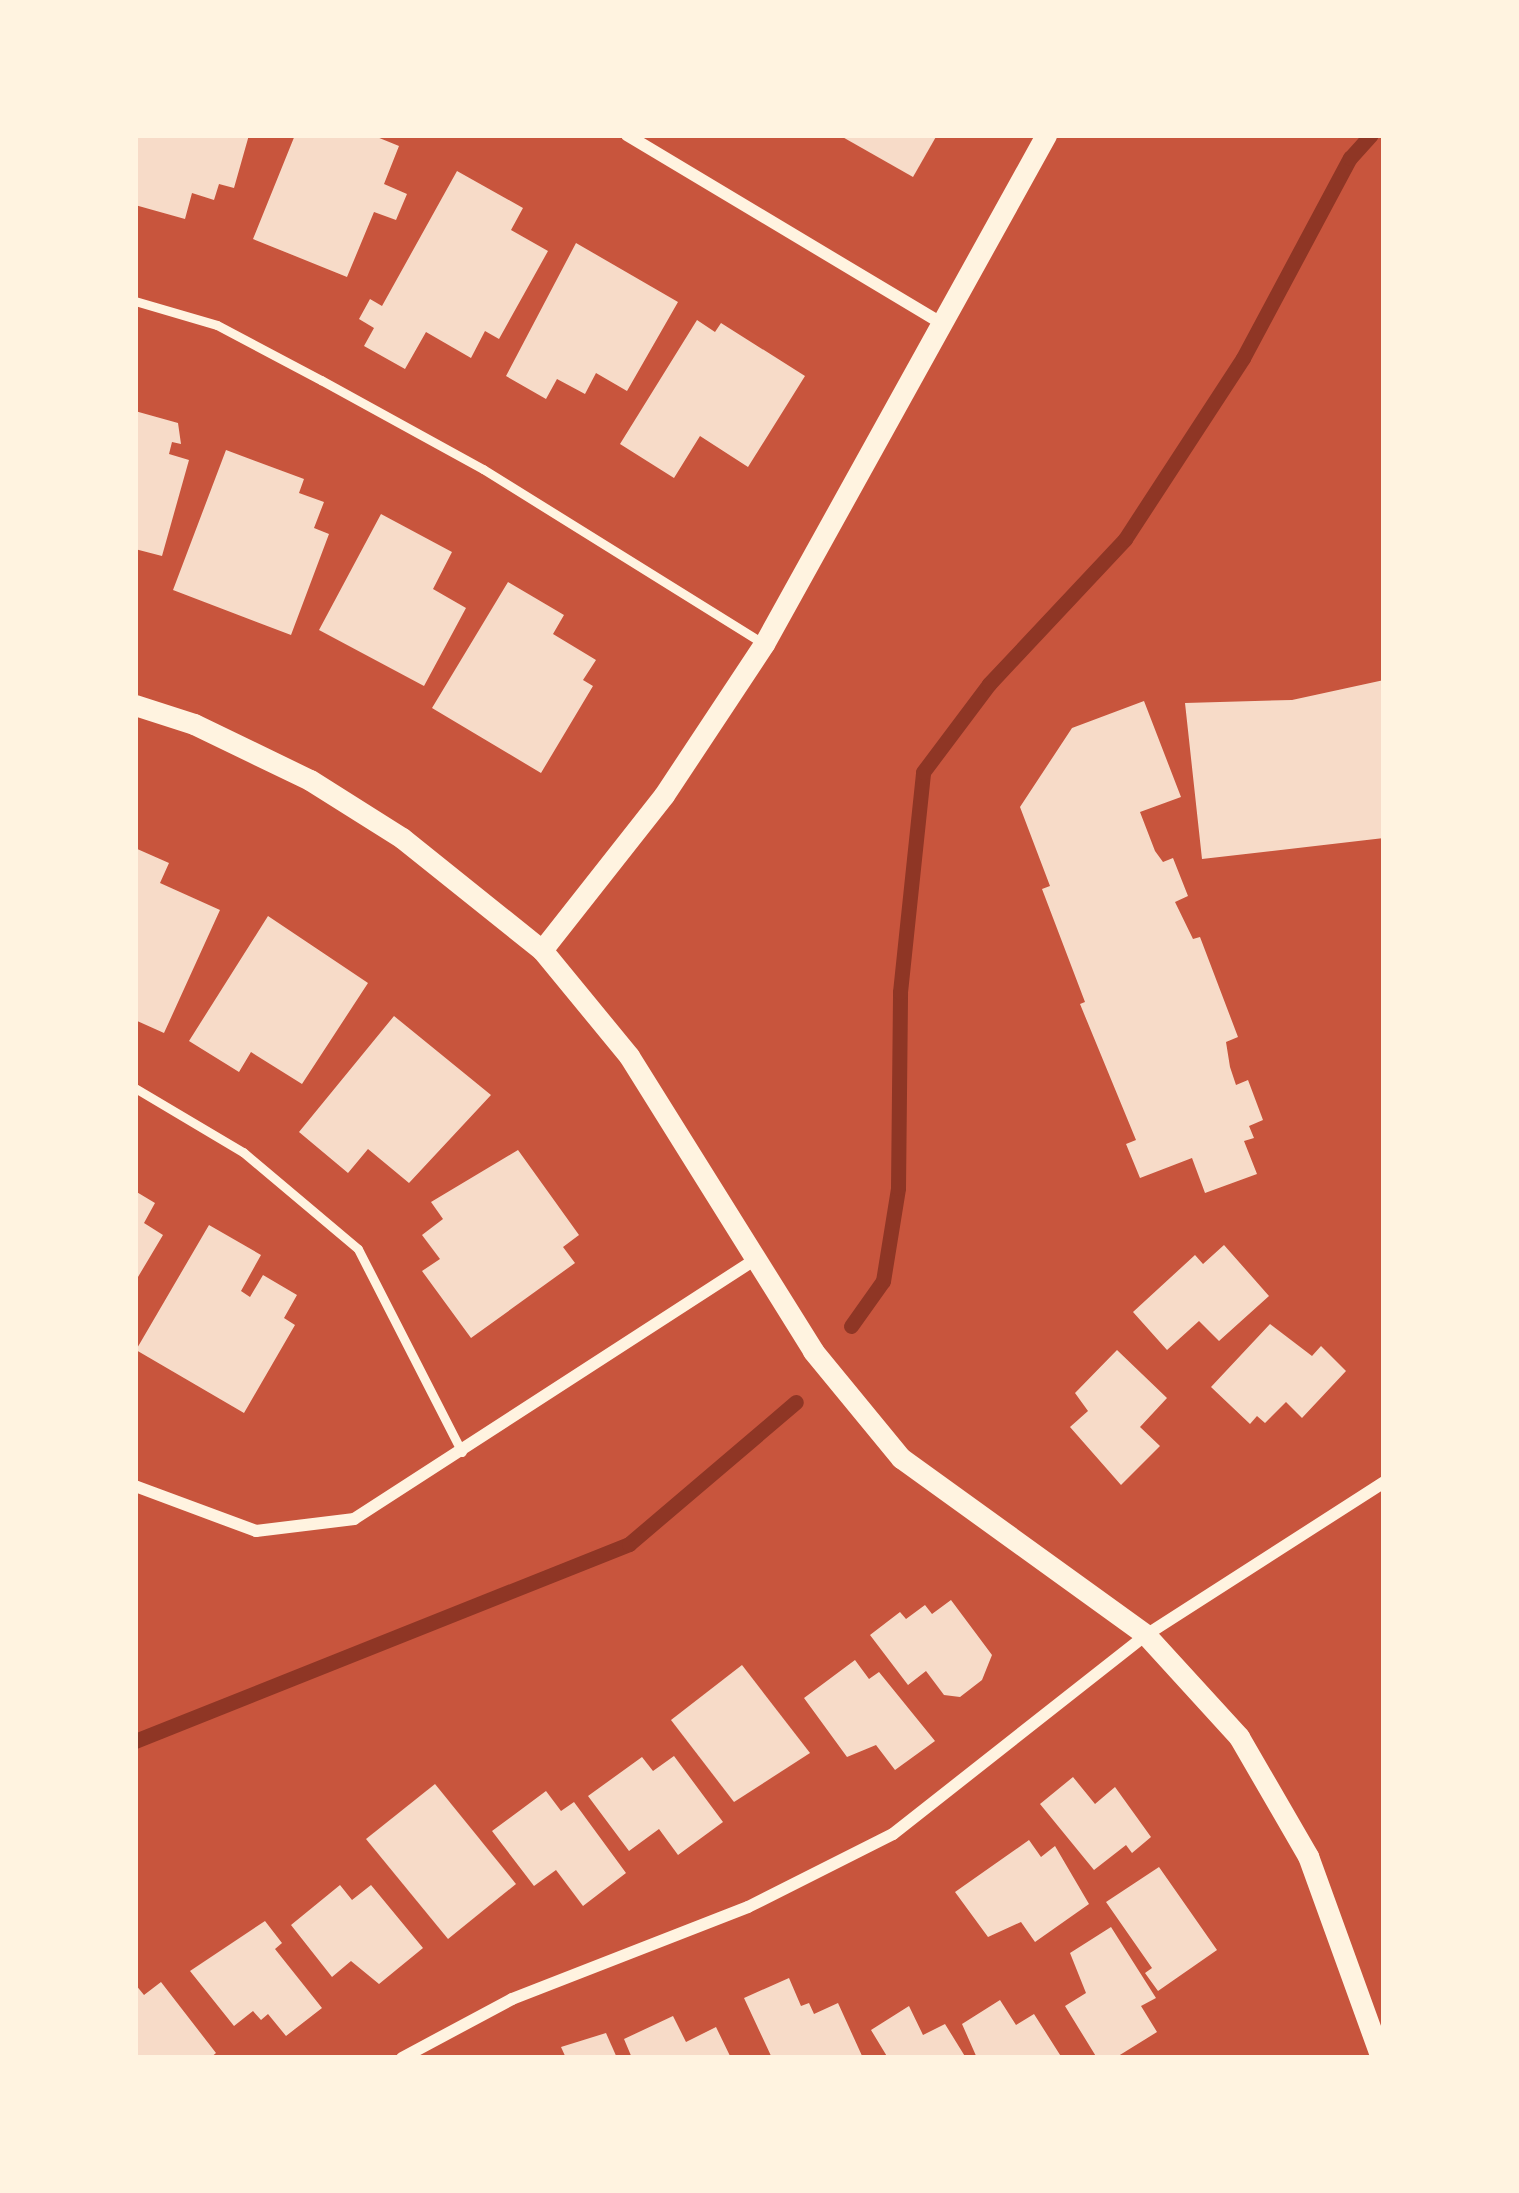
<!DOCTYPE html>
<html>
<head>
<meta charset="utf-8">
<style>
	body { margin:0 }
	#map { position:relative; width:1519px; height:2193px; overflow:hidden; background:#c8553d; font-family:"Space Grotesk",sans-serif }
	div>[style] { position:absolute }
	.stream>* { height:15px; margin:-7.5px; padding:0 7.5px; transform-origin:7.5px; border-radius:7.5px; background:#8f3625 }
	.building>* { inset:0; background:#f7dbc8 }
	.service>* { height:9px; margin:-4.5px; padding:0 4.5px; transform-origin:4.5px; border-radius:4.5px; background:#fff3e0 }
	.minor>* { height:12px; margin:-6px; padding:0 6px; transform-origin:6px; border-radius:6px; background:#fff3e0 }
	.tertiary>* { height:21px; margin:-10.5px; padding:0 10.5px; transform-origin:10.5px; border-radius:10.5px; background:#fff3e0 }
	span { translate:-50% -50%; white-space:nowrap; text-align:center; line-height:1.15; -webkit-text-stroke:12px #fff3e0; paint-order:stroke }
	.frame { position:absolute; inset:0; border:138px solid #fff3e0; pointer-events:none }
</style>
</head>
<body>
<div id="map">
	<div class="stream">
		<div style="left:851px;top:1326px;width:55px;rotate:-54.6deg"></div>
		<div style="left:883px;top:1281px;width:94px;rotate:-80.8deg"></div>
		<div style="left:898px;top:1188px;width:196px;rotate:-89.4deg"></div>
		<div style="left:900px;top:992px;width:221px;rotate:-84deg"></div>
		<div style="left:923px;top:772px;width:110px;rotate:-53.1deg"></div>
		<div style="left:989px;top:684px;width:199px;rotate:-46.8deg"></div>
		<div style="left:1125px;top:539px;width:216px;rotate:-56.9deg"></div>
		<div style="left:1243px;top:358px;width:227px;rotate:-61.9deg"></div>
		<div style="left:1350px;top:158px;width:31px;rotate:-48deg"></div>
		<div style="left:135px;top:1741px;width:532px;rotate:-21.74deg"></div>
		<div style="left:629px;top:1544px;width:219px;rotate:-40.4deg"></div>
	</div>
	<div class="building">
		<div style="clip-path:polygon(135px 135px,249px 135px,234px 188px,219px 184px,214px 200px,192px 193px,185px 219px,135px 205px)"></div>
		<div style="clip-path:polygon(295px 135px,372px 135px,399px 146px,384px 184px,407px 194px,396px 220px,374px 212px,347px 277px,253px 239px)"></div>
		<div style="clip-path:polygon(839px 135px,937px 135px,913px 177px)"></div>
		<div style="clip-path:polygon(457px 171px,523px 208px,511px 230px,548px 251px,499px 339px,485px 331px,471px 358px,426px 332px,405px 369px,364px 346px,374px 328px,359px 319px,370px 299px,382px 306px)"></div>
		<div style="clip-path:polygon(576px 243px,678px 302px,627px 391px,596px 373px,585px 394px,557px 379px,546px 399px,506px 376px)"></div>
		<div style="clip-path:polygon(697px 320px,715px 332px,721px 323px,805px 376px,748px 467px,700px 436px,674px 478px,620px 444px)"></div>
		<div style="clip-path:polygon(135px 411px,178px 423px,181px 444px,172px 442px,169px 454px,189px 460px,162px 556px,135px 549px)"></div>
		<div style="clip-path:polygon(226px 450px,304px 479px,299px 493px,324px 502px,314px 528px,329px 534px,291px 635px,173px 590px)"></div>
		<div style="clip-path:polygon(381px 514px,452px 552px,433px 589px,466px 608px,424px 686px,319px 630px)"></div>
		<div style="clip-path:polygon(508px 582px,564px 615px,553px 634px,596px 660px,583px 680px,593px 686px,541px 773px,432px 708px)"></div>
		<div style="clip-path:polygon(1384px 680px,1384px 838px,1202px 859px,1185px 703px,1292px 700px)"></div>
		<div style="clip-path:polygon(1144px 701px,1181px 797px,1140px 812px,1155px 851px,1163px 862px,1173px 858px,1188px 896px,1175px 902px,1193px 939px,1200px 937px,1238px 1037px,1226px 1042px,1230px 1067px,1236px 1085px,1248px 1080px,1263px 1120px,1249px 1126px,1254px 1138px,1244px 1141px,1257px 1174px,1205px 1193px,1192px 1158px,1140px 1178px,1126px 1144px,1136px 1140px,1080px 1004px,1085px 1002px,1042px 889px,1050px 886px,1020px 807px,1072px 728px)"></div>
		<div style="clip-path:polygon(135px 848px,169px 863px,160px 883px,220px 910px,164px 1033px,135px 1020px)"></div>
		<div style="clip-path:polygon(268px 916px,368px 983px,302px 1084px,251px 1052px,239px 1072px,189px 1041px)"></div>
		<div style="clip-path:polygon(394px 1016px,491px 1095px,409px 1183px,368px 1149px,348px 1173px,299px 1132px)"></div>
		<div style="clip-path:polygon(518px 1150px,579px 1235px,563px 1247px,575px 1263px,471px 1338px,422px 1271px,440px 1259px,422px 1235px,443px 1219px,431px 1202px)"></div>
		<div style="clip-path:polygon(135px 1191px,155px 1203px,144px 1223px,163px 1235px,135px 1282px)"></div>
		<div style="clip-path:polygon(209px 1225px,261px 1255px,241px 1291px,250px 1297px,263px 1275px,297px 1295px,284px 1318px,295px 1325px,244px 1413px,136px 1350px)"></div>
		<div style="clip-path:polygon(1224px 1245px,1269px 1296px,1219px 1341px,1199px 1321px,1167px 1350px,1133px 1312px,1195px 1255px,1203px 1264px)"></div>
		<div style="clip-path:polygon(1270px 1324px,1312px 1356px,1321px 1346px,1346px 1371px,1302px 1418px,1286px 1402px,1265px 1423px,1257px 1416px,1250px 1424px,1211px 1387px)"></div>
		<div style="clip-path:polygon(1117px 1350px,1167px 1398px,1140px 1427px,1160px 1446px,1121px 1485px,1070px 1427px,1088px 1411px,1075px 1393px)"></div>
		<div style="clip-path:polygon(951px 1600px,992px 1655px,982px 1680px,960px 1697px,944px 1695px,926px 1671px,908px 1685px,870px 1635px,900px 1612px,906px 1619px,925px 1605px,932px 1614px)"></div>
		<div style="clip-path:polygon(855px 1660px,869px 1679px,879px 1672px,935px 1741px,895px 1770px,876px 1745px,847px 1757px,804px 1698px)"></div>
		<div style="clip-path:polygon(742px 1665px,810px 1753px,734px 1802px,671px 1720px)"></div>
		<div style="clip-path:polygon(674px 1756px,723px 1822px,678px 1855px,659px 1829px,629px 1851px,588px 1796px,642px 1757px,653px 1771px)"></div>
		<div style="clip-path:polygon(1073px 1777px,1095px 1804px,1115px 1787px,1151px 1837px,1132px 1853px,1126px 1845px,1094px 1870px,1040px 1804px)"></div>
		<div style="clip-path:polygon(435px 1784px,516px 1884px,448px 1939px,366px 1839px)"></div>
		<div style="clip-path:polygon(546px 1791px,561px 1811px,574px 1802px,626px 1873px,583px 1906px,556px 1870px,534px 1886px,492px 1831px)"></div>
		<div style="clip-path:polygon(1029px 1840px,1041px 1857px,1055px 1846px,1089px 1904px,1035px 1942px,1021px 1922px,988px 1937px,955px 1892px)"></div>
		<div style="clip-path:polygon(1159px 1867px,1217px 1950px,1158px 1991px,1145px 1973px,1152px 1968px,1106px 1902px)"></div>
		<div style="clip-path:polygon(340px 1885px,352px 1900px,371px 1885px,423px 1948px,379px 1984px,351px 1961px,332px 1977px,291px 1925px)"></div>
		<div style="clip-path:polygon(265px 1921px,282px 1943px,275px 1949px,322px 2008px,286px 2036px,268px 2014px,261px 2020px,253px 2011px,234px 2026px,190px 1971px)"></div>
		<div style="clip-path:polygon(1111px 1927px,1156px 1998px,1141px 2006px,1157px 2032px,1115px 2058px,1097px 2058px,1065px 2006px,1086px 1993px,1070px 1953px)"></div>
		<div style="clip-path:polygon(789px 1978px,801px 2006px,809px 2003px,814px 2014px,838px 2003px,863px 2058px,772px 2058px,744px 1998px)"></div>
		<div style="clip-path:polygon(161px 1982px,216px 2053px,210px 2058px,135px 2058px,135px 1984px,144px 1995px)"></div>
		<div style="clip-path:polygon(1000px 2000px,1016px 2025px,1034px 2014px,1062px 2058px,977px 2058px,962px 2024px)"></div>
		<div style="clip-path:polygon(909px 2006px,923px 2035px,945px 2024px,966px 2058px,888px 2058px,871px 2030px)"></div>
		<div style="clip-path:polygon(673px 2016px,686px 2042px,716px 2027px,731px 2058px,632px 2058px,624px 2039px)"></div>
		<div style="clip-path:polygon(606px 2033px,617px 2058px,566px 2058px,561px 2047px)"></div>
	</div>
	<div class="service">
		<div style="left:135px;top:301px;width:85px;rotate:16.3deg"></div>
		<div style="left:217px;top:325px;width:118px;rotate:27.9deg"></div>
		<div style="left:321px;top:380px;width:185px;rotate:28.8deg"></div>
		<div style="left:483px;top:469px;width:331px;rotate:31.9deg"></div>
		<div style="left:135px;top:1088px;width:126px;rotate:30.7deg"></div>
		<div style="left:243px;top:1152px;width:150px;rotate:40.1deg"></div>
		<div style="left:358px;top:1249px;width:228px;rotate:62.9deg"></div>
	</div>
	<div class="minor">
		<div style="left:627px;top:135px;width:370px;rotate:30.9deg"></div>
		<div style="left:135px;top:1486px;width:129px;rotate:20.4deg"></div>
		<div style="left:256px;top:1531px;width:99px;rotate:-7deg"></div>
		<div style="left:354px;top:1519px;width:480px;rotate:-32.9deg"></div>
		<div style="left:402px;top:2058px;width:125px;rotate:-28.2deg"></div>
		<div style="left:512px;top:1999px;width:253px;rotate:-21.3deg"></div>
		<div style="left:748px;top:1907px;width:162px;rotate:-26.7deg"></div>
		<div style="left:893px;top:1834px;width:322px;rotate:-38.2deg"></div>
		<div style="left:1146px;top:1635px;width:283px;rotate:-32.7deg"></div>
	</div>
	<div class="tertiary">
		<div style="left:135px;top:705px;width:62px;rotate:17.9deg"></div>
		<div style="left:194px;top:724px;width:129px;rotate:25.8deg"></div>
		<div style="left:310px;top:780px;width:109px;rotate:32.2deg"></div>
		<div style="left:402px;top:838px;width:179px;rotate:38.7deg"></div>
		<div style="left:542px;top:950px;width:137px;rotate:50.6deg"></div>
		<div style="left:629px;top:1056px;width:348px;rotate:58deg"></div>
		<div style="left:813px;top:1351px;width:139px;rotate:50.6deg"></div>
		<div style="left:901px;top:1458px;width:302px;rotate:35.8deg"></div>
		<div style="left:1146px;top:1635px;width:138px;rotate:47.6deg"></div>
		<div style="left:1239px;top:1737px;width:138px;rotate:59.9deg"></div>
		<div style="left:1308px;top:1856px;width:215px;rotate:70.1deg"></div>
		<div style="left:542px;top:950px;width:197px;rotate:-51.8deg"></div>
		<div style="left:664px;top:795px;width:181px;rotate:-56.5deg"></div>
		<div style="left:764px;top:644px;width:582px;rotate:-61.01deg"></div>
	</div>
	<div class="frame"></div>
</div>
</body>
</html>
